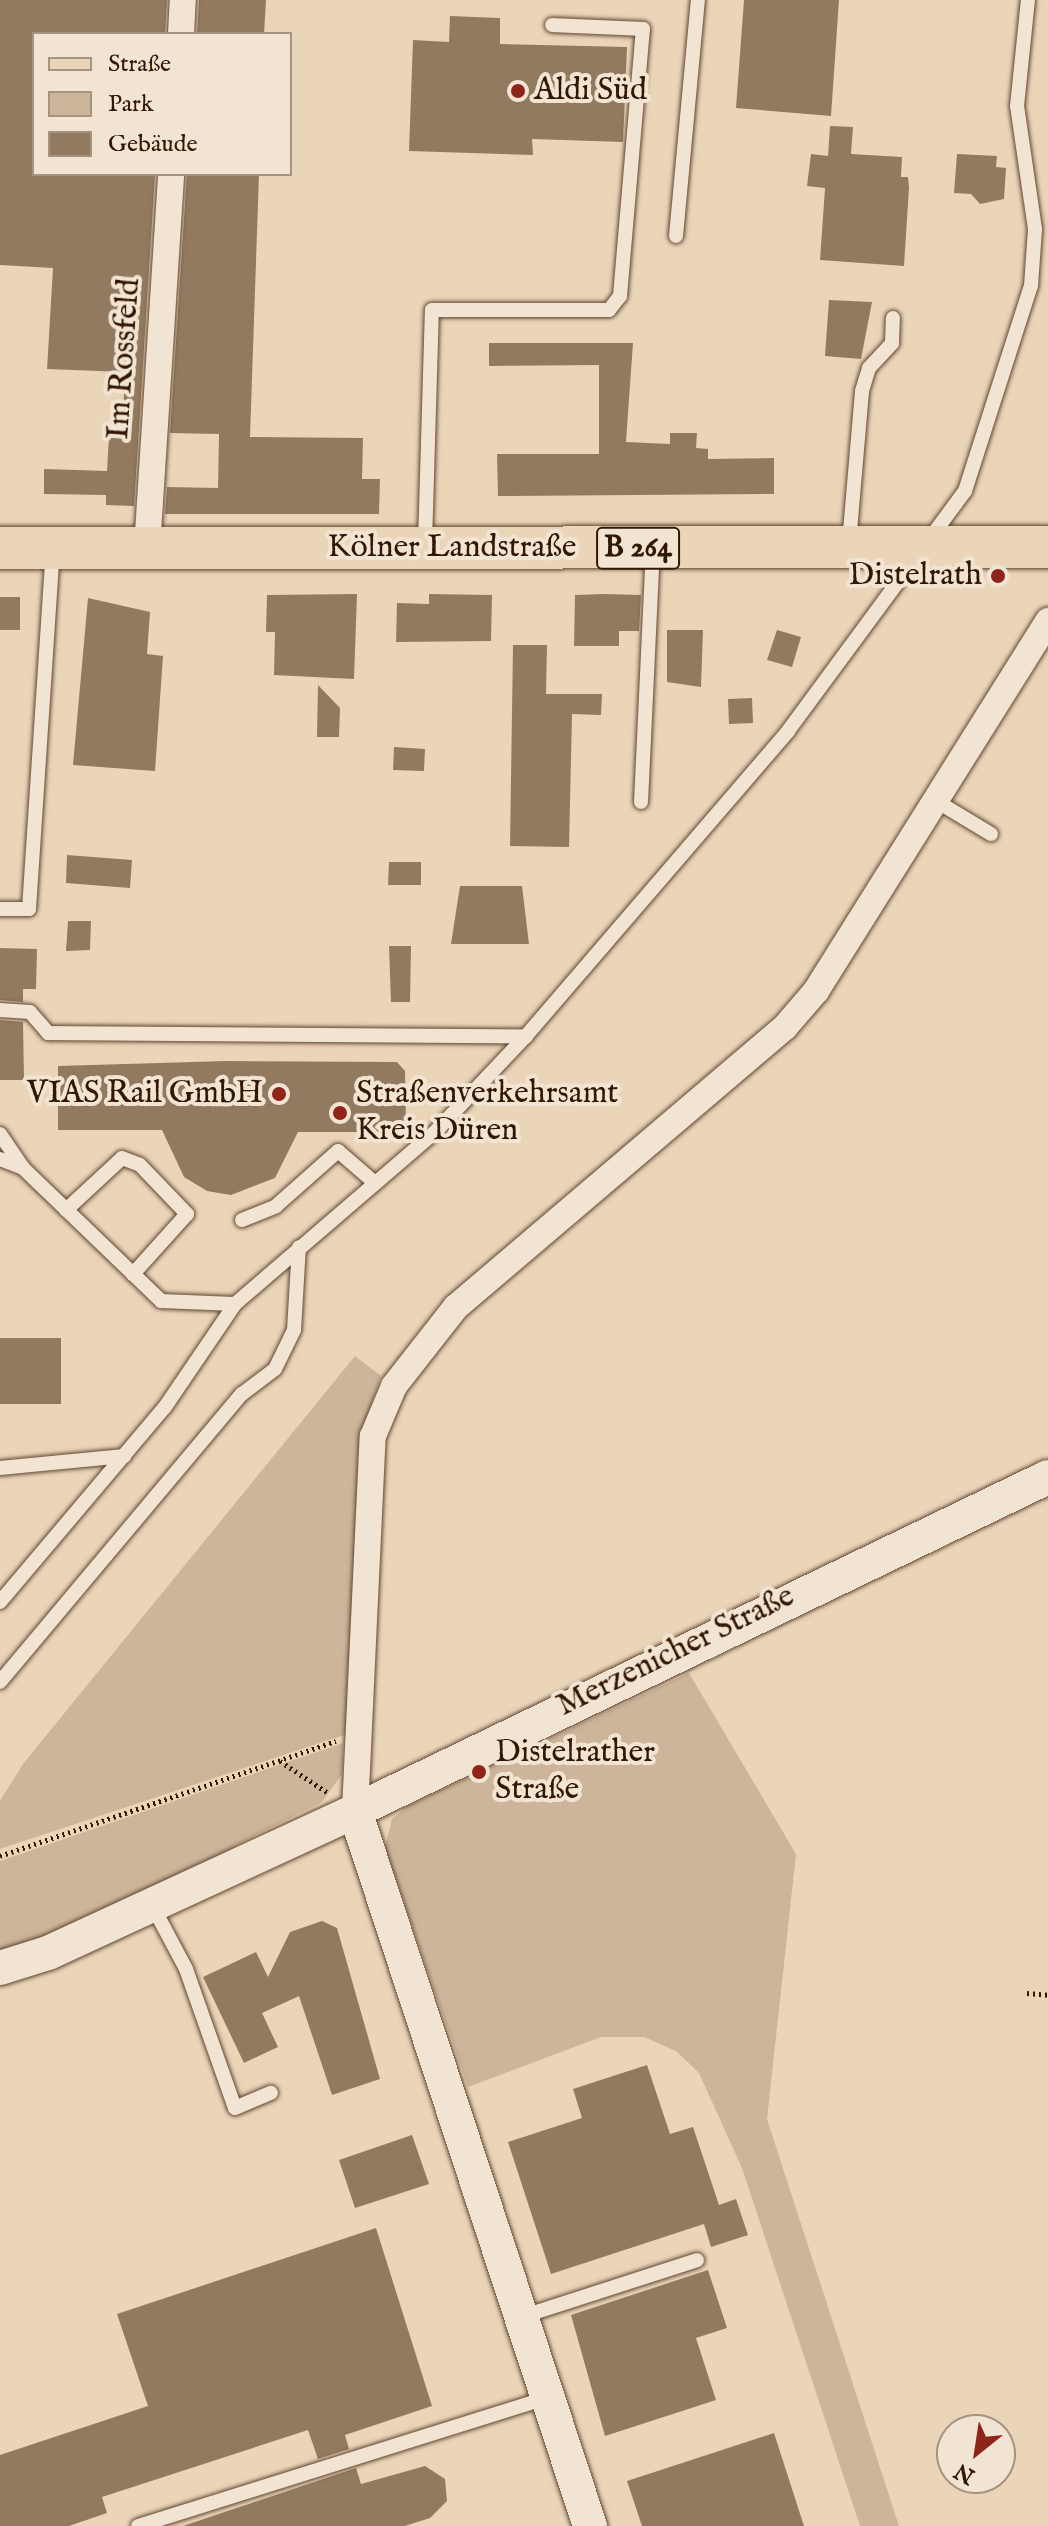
<!DOCTYPE html>
<html>
<head>
<meta charset="utf-8">
<style>
	body { margin:0 }
	#map { position:relative; width:1048px; height:2526px; overflow:hidden; background:#ebd5b9; font-family:"IM FELL English",serif }
	div>[style] { position:absolute }
	.green>* { inset:0; background:#ccb59a }
	.building>* { inset:0; background:#927a61 }
	.path>* { height:5px; margin-top:-2.5px; transform-origin:0; background:repeating-linear-gradient(90deg,#321702 0 2px,transparent 0 6px) }
	.roads { filter:drop-shadow(0 0 2px #604630) drop-shadow(0 0 2px #604630) }
	.service>* { height:14px; margin:-7px; padding:0 7px; transform-origin:7px; border-radius:7px; background:#f2e4d2 }
	.minor>* { height:26px; margin:-13px; padding:0 13px; transform-origin:13px; border-radius:13px; background:#f2e4d2 }
	.tertiary>* { height:34px; margin:-17px; padding:0 17px; transform-origin:17px; border-radius:17px; background:#f2e4d2 }
	.primary>* { height:42px; margin:-21px; padding:0 21px; transform-origin:21px; border-radius:21px; background:#ebd5b9 }
	.dots>* { width:22px; height:22px; translate:-50% -50%; box-sizing:border-box; border:4px solid #f2e4d2; border-radius:50% }
	span { translate:-50% -50%; white-space:nowrap; text-align:center; line-height:1.15; -webkit-text-stroke:8px #f2e4d2; paint-order:stroke }
	.shield-label span { padding:2px 6px; background:#f2e4d2; border:2px solid; border-radius:6px; -webkit-text-stroke-width:0 }
	.shield-label { font-size:30px; color:#321702; font-weight:700 }
	.poi-label { font-size:32px; color:#321702 }
	.left { translate:0 -50%; text-align:left }
	.right { translate:-100% -50%; text-align:right }
	.street-label { font-size:32px; color:#321702 }
	.legend { position:absolute; left:32px; top:32px; width:260px; height:144px; box-sizing:border-box; background:#f2e4d2; border:2px solid #a5927f; margin:0; padding:10px 14px; list-style:none; font-size:24px; color:#321702 }
	.legend li { display:flex; align-items:center; gap:16px; height:40px }
	.legend b { width:40px; border:2px solid #a5927f }
	.north { position:absolute; left:936px; top:2414px; width:80px; height:80px; box-sizing:border-box; background:#f2e4d2; border:2px solid #a5927f; border-radius:50%; rotate:210deg; font-size:22px; font-weight:700; line-height:32px; text-align:center; color:#321702 }
	.north::after { content:''; display:block; margin:auto; width:28px; height:36px; background:#8f2418; clip-path:polygon(50% 0,100% 100%,50% 72%,0 100%) }
</style>
</head>
<body>
<div id="map">
	<div class="green">
		<div style="clip-path:polygon(355px 1356px,381px 1376px,364px 1426px,355px 1521px,350px 1733px,0 1849px,0 1801px,23px 1764px)"></div>
		<div style="clip-path:polygon(689px 1673px,796px 1854px,767px 2119px,899px 2526px,860px 2526px,742px 2168px,699px 2073px,676px 2051px,644px 2037px,601px 2037px,468px 2087px,385px 1847px,392px 1819px,406px 1807px)"></div>
		<div style="clip-path:polygon(343px 1743px,342px 1774px,322px 1802px,234px 1846px,240px 1851px,0 1956px,0 1861px)"></div>
	</div>
	<div class="building">
		<div style="clip-path:polygon(0 0,167px 0,165px 34px,34px 34px,34px 174px,155px 174px,134px 506px,106px 505px,106px 495px,44px 494px,44px 469px,107px 471px,109px 436px,122px 436px,125px 372px,47px 369px,53px 268px,0 265px)"></div>
		<div style="clip-path:polygon(199px 0,266px 0,264px 34px,197px 34px)"></div>
		<div style="clip-path:polygon(744px 0,839px 0,831px 116px,736px 108px)"></div>
		<div style="clip-path:polygon(450px 16px,500px 18px,500px 44px,627px 47px,623px 142px,532px 139px,533px 155px,409px 151px,413px 40px,449px 42px)"></div>
		<div style="clip-path:polygon(830px 126px,853px 127px,851px 154px,902px 157px,901px 177px,908px 177px,909px 188px,904px 266px,820px 260px,825px 188px,807px 186px,811px 154px,828px 156px)"></div>
		<div style="clip-path:polygon(957px 154px,997px 156px,996px 167px,1006px 168px,1004px 199px,980px 204px,971px 194px,954px 193px)"></div>
		<div style="clip-path:polygon(187px 174px,259px 174px,250px 437px,363px 438px,362px 479px,380px 479px,379px 514px,165px 514px,167px 487px,218px 488px,219px 434px,170px 433px)"></div>
		<div style="clip-path:polygon(829px 300px,872px 302px,861px 359px,825px 356px)"></div>
		<div style="clip-path:polygon(489px 343px,633px 343px,626px 442px,670px 444px,670px 433px,697px 433px,696px 448px,708px 449px,708px 459px,774px 458px,774px 494px,498px 496px,497px 454px,599px 454px,599px 365px,489px 366px)"></div>
		<div style="clip-path:polygon(357px 594px,354px 679px,274px 675px,275px 632px,266px 632px,267px 595px)"></div>
		<div style="clip-path:polygon(429px 594px,492px 595px,491px 641px,396px 642px,397px 603px,429px 604px)"></div>
		<div style="clip-path:polygon(604px 594px,641px 595px,639px 631px,619px 631px,619px 646px,574px 646px,575px 595px)"></div>
		<div style="clip-path:polygon(0 597px,20px 597px,20px 630px,0 630px)"></div>
		<div style="clip-path:polygon(88px 598px,150px 612px,147px 654px,163px 656px,155px 771px,73px 765px)"></div>
		<div style="clip-path:polygon(667px 630px,703px 630px,701px 687px,667px 682px)"></div>
		<div style="clip-path:polygon(777px 630px,801px 637px,792px 667px,767px 660px)"></div>
		<div style="clip-path:polygon(513px 645px,547px 645px,546px 694px,602px 694px,601px 715px,572px 714px,569px 847px,510px 846px)"></div>
		<div style="clip-path:polygon(318px 685px,340px 708px,339px 737px,317px 737px)"></div>
		<div style="clip-path:polygon(752px 698px,753px 723px,729px 724px,728px 699px)"></div>
		<div style="clip-path:polygon(394px 747px,425px 749px,424px 771px,393px 770px)"></div>
		<div style="clip-path:polygon(67px 855px,132px 860px,130px 888px,66px 883px)"></div>
		<div style="clip-path:polygon(389px 862px,421px 862px,421px 885px,388px 885px)"></div>
		<div style="clip-path:polygon(460px 886px,522px 886px,529px 944px,451px 944px)"></div>
		<div style="clip-path:polygon(68px 921px,91px 921px,90px 950px,66px 951px)"></div>
		<div style="clip-path:polygon(389px 946px,411px 946px,410px 1002px,391px 1002px)"></div>
		<div style="clip-path:polygon(0 948px,37px 949px,36px 989px,23px 989px,23px 1002px,0 1000px)"></div>
		<div style="clip-path:polygon(0 1020px,23px 1022px,24px 1080px,0 1080px)"></div>
		<div style="clip-path:polygon(226px 1061px,397px 1062px,405px 1071px,406px 1124px,397px 1132px,298px 1132px,275px 1178px,231px 1195px,207px 1191px,184px 1177px,162px 1130px,58px 1130px,58px 1066px)"></div>
		<div style="clip-path:polygon(0 1338px,61px 1338px,61px 1404px,0 1404px)"></div>
		<div style="clip-path:polygon(322px 1921px,337px 1928px,380px 2079px,332px 2095px,299px 1996px,262px 2013px,278px 2047px,244px 2063px,203px 1977px,256px 1952px,268px 1977px,290px 1932px)"></div>
		<div style="clip-path:polygon(647px 2065px,670px 2134px,693px 2127px,719px 2205px,736px 2199px,748px 2235px,711px 2247px,704px 2224px,551px 2274px,508px 2142px,582px 2118px,573px 2089px)"></div>
		<div style="clip-path:polygon(412px 2135px,429px 2184px,355px 2208px,339px 2160px)"></div>
		<div style="clip-path:polygon(376px 2228px,432px 2406px,345px 2435px,349px 2449px,318px 2459px,308px 2430px,102px 2497px,107px 2513px,69px 2526px,0 2526px,0 2455px,148px 2406px,117px 2314px)"></div>
		<div style="clip-path:polygon(708px 2270px,727px 2328px,696px 2338px,716px 2400px,605px 2436px,571px 2315px)"></div>
		<div style="clip-path:polygon(774px 2433px,804px 2526px,642px 2526px,627px 2481px)"></div>
		<div style="clip-path:polygon(425px 2466px,445px 2479px,447px 2501px,430px 2518px,405px 2526px,183px 2526px,356px 2468px,361px 2484px)"></div>
	</div>
	<div class="path">
		<div style="left:280px;top:1761px;width:58px;rotate:33.7deg"></div>
		<div style="left:0;top:1856px;width:355px;rotate:-18.9deg"></div>
		<div style="left:1027px;top:1993px;width:21px;rotate:5deg"></div>
	</div>
	<div class="roads">
		<div class="service">
			<div style="left:676px;top:236px;width:237px;rotate:-84.7deg"></div>
			<div style="left:425px;top:543px;width:233px;rotate:-88.3deg"></div>
			<div style="left:432px;top:310px;width:177px"></div>
			<div style="left:609px;top:310px;width:18px;rotate:-52deg"></div>
			<div style="left:620px;top:296px;width:268px;rotate:-85.1deg"></div>
			<div style="left:643px;top:29px;width:91px;rotate:-177.5deg"></div>
			<div style="left:849px;top:543px;width:153px;rotate:-85.1deg"></div>
			<div style="left:862px;top:391px;width:24px;rotate:-73deg"></div>
			<div style="left:869px;top:368px;width:34px;rotate:-47deg"></div>
			<div style="left:892px;top:343px;width:25px;rotate:-88deg"></div>
			<div style="left:641px;top:802px;width:250px;rotate:-87.3deg"></div>
			<div style="left:938px;top:802px;width:62px;rotate:31.1deg"></div>
			<div style="left:0;top:909px;width:29px"></div>
			<div style="left:29px;top:909px;width:360px;rotate:-86.2deg"></div>
			<div style="left:0;top:1010px;width:30px;rotate:4deg"></div>
			<div style="left:30px;top:1012px;width:28px;rotate:49deg"></div>
			<div style="left:48px;top:1033px;width:478px;rotate:0.4deg"></div>
			<div style="left:0;top:1134px;width:41px;rotate:55.9deg"></div>
			<div style="left:0;top:1159px;width:25px;rotate:21deg"></div>
			<div style="left:23px;top:1168px;width:192px;rotate:43.9deg"></div>
			<div style="left:161px;top:1301px;width:74px;rotate:2.3deg"></div>
			<div style="left:235px;top:1304px;width:267px;rotate:-40.7deg"></div>
			<div style="left:437px;top:1130px;width:129px;rotate:-46.6deg"></div>
			<div style="left:526px;top:1036px;width:402px;rotate:-49.3deg"></div>
			<div style="left:788px;top:731px;width:298px;rotate:-53.6deg"></div>
			<div style="left:965px;top:491px;width:215px;rotate:-72.2deg"></div>
			<div style="left:1031px;top:286px;width:57px;rotate:-86deg"></div>
			<div style="left:1035px;top:229px;width:124px;rotate:-98.3deg"></div>
			<div style="left:1017px;top:106px;width:107px;rotate:-84.1deg"></div>
			<div style="left:66px;top:1210px;width:76px;rotate:-42.9deg"></div>
			<div style="left:122px;top:1158px;width:19px;rotate:21deg"></div>
			<div style="left:140px;top:1165px;width:68px;rotate:46.2deg"></div>
			<div style="left:187px;top:1214px;width:81px;rotate:132deg"></div>
			<div style="left:242px;top:1220px;width:37px;rotate:-22deg"></div>
			<div style="left:276px;top:1206px;width:83px;rotate:-41.6deg"></div>
			<div style="left:338px;top:1151px;width:49px;rotate:40.9deg"></div>
			<div style="left:0;top:1468px;width:125px;rotate:-5.5deg"></div>
			<div style="left:0;top:1602px;width:255px;rotate:-49.8deg"></div>
			<div style="left:165px;top:1407px;width:125px;rotate:-55.8deg"></div>
			<div style="left:0;top:1682px;width:376px;rotate:-50deg"></div>
			<div style="left:242px;top:1394px;width:41px;rotate:-37.1deg"></div>
			<div style="left:275px;top:1369px;width:43px;rotate:-64deg"></div>
			<div style="left:294px;top:1330px;width:83px;rotate:-86.6deg"></div>
			<div style="left:152px;top:1905px;width:72px;rotate:62deg"></div>
			<div style="left:186px;top:1969px;width:147px;rotate:70.6deg"></div>
			<div style="left:235px;top:2108px;width:39px;rotate:-23deg"></div>
			<div style="left:521px;top:2317px;width:185px;rotate:-17.9deg"></div>
			<div style="left:138px;top:2526px;width:429px;rotate:-17.4deg"></div>
		</div>
		<div class="minor">
			<div style="left:181px;top:34px;width:34px;rotate:-87deg"></div>
			<div style="left:147px;top:548px;width:375px;rotate:-86.3deg"></div>
			<div style="left:355px;top:1811px;width:375px;rotate:-87.3deg"></div>
			<div style="left:373px;top:1436px;width:54px;rotate:-67.2deg"></div>
			<div style="left:394px;top:1386px;width:100px;rotate:-51.9deg"></div>
			<div style="left:456px;top:1307px;width:432px;rotate:-40.4deg"></div>
			<div style="left:785px;top:1027px;width:48px;rotate:-49.3deg"></div>
			<div style="left:816px;top:991px;width:437px;rotate:-57.9deg"></div>
		</div>
		<div class="tertiary">
			<div style="left:355px;top:1811px;width:753px;rotate:71.81deg"></div>
			<div style="left:0;top:1968px;width:50px;rotate:-17.4deg"></div>
			<div style="left:48px;top:1953px;width:338px;rotate:-24.8deg"></div>
			<div style="left:355px;top:1811px;width:769px;rotate:-25.73deg"></div>
		</div>
		<div class="primary">
			<div style="left:0;top:548px;width:1048px;rotate:-0.05deg"></div>
		</div>
	</div>
	<div class="dots">
		<div style="left:518px;top:91px;background:#8f2418"></div>
		<div style="left:998px;top:576px;background:#8f2418"></div>
		<div style="left:279px;top:1094px;background:#8f2418"></div>
		<div style="left:340px;top:1113px;background:#8f2418"></div>
		<div style="left:479px;top:1772px;background:#8f2418"></div>
	</div>
	<div class="shield-label">
		<span style="left:638px;top:548px">B 264</span>
	</div>
	<div class="poi-label">
		<span class="left" style="left:534px;top:91px">Aldi Süd</span>
		<span class="right" style="left:982px;top:576px">Distelrath</span>
		<span class="right" style="left:263px;top:1094px">VIAS Rail GmbH</span>
		<span class="left" style="left:356px;top:1113px">Straßenverkehrsamt<br>Kreis Düren</span>
		<span class="left" style="left:495px;top:1772px">Distelrather<br>Straße</span>
	</div>
	<div class="street-label">
		<span style="left:125px;top:359px;rotate:-86deg">Im Rossfeld</span>
		<span style="left:452px;top:548px">Kölner Landstraße</span>
		<span style="left:676px;top:1652px;rotate:-26deg">Merzenicher Straße</span>
	</div>
	<ul class="legend">
	<li><b style="height:10px;background:#ebd5b9"></b>Straße</li>
	<li><b style="height:22px;background:#ccb59a"></b>Park</li>
	<li><b style="height:22px;background:#927a61"></b>Gebäude</li>
	</ul>
	<div class="north">N</div>
</div>
</body>
</html>
